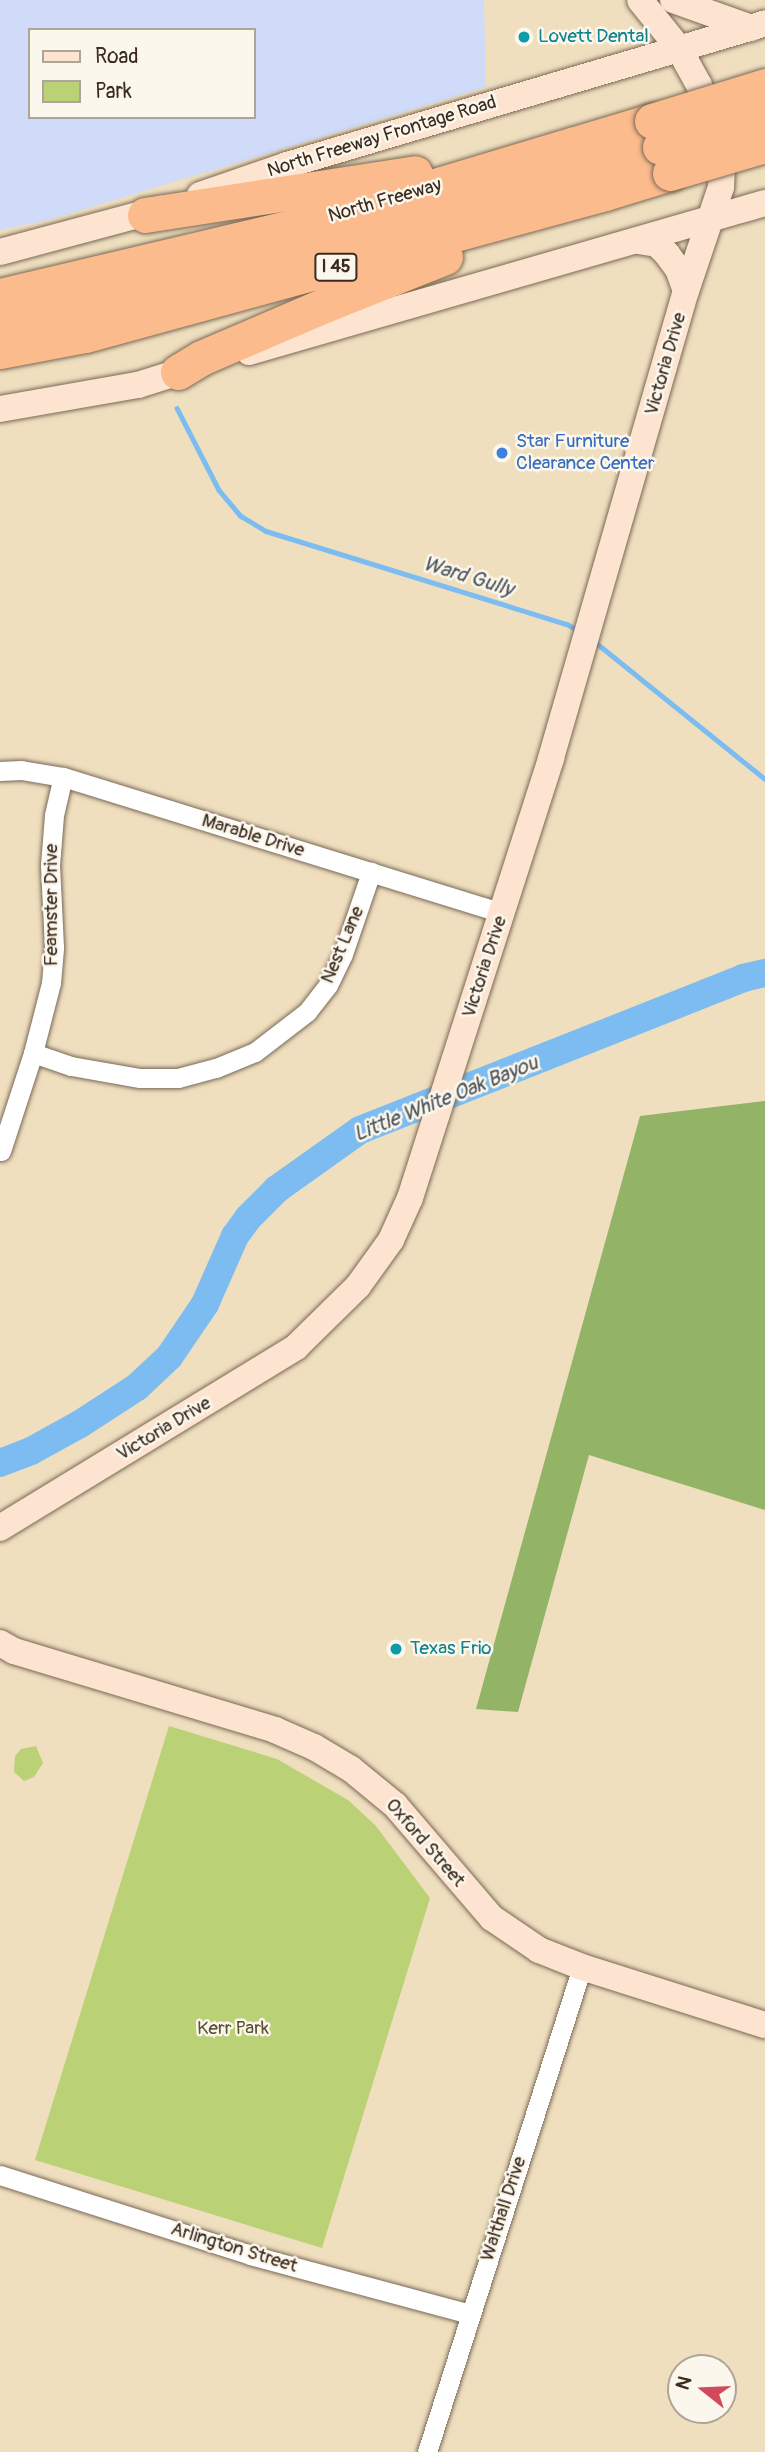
<!DOCTYPE html>
<html>
<head>
<meta charset="utf-8">
<style>
	body { margin:0 }
	#map { position:relative; width:765px; height:2452px; overflow:hidden; background:#efdfbf; font-family:Pangolin,sans-serif }
	div>[style] { position:absolute }
	.built>* { inset:0; background:#d0daf9 }
	.green>* { inset:0; background:#bad175 }
	.forest>* { inset:0; background:#93b366 }
	.stream>* { height:4.5px; margin:-2.25px; padding:0 2.25px; transform-origin:2.25px; border-radius:2.25px; background:#7cbcf0 }
	.river>* { height:28px; margin:-14px; padding:0 14px; transform-origin:14px; border-radius:14px; background:#7cbcf0 }
	.roads { filter:drop-shadow(0 0 2px #7a6956) drop-shadow(0 0 2px #7a6956) }
	.street>* { height:19px; margin:-9.5px; padding:0 9.5px; transform-origin:9.5px; border-radius:9.5px; background:#fff }
	.secondary>* { height:26px; margin:-13px; padding:0 13px; transform-origin:13px; border-radius:13px; background:#fde4d1 }
	.highway>* { height:35px; margin:-17.5px; padding:0 17.5px; transform-origin:17.5px; border-radius:17.5px; background:#fbbb8d }
	.bridges { filter:drop-shadow(0 0 2px #7a6956) drop-shadow(0 0 2px #7a6956) }
	.highway-bridge>* { height:35px; margin:-17.5px; padding:0 17.5px; transform-origin:17.5px; border-radius:17.5px; background:#fbbb8d }
	.dots>* { width:19px; height:19px; translate:-50% -50%; box-sizing:border-box; border:4px solid #fbf7ec; border-radius:50% }
	span { translate:-50% -50%; white-space:nowrap; text-align:center; line-height:1.15; -webkit-text-stroke:5px #fbf7ec; paint-order:stroke }
	.shield-label span { padding:2px 5px; background:#fbf7ec; border:2px solid; border-radius:5px; -webkit-text-stroke-width:0 }
	.shield-label { font-size:18px; color:#3b2a1e; font-weight:700 }
	.culture-label { font-size:19px; color:#0d838f }
	.left { translate:0 -50%; text-align:left }
	.street-label { font-size:19px; color:#3b2a1e }
	.shop-label { font-size:19px; color:#366cbe }
	.park-label { font-size:19px; color:#5b5434 }
	.water-label { font-size:21px; color:#4e565d; font-style:italic }
	.legend { position:absolute; left:28px; top:28px; width:228px; height:91px; box-sizing:border-box; background:#fbf7ec; border:2px solid #aea59a; margin:0; padding:9px 12px; list-style:none; font-size:21px; color:#3b2a1e }
	.legend li { display:flex; align-items:center; gap:14px; height:35px }
	.legend b { width:35px; border:2px solid #aea59a }
	.north { position:absolute; left:667px; top:2354px; width:70px; height:70px; box-sizing:border-box; background:#fbf7ec; border:2px solid #aea59a; border-radius:50%; rotate:288deg; font-size:19px; font-weight:700; line-height:28px; text-align:center; color:#3b2a1e }
	.north::after { content:''; display:block; margin:auto; width:24px; height:32px; background:#d1495b; clip-path:polygon(50% 0,100% 100%,50% 72%,0 100%) }
</style>
</head>
<body>
<div id="map">
	<div class="built">
		<div style="clip-path:polygon(evenodd,0 0,484px 0,486px 87px,52px 219px,0 230px,0 0,30px 30px,254px 30px,254px 117px,30px 117px,30px 30px)"></div>
	</div>
	<div class="green">
		<div style="clip-path:polygon(169px 1726px,277px 1759px,348px 1800px,376px 1826px,430px 1898px,322px 2248px,35px 2160px)"></div>
		<div style="clip-path:polygon(36px 1746px,43px 1763px,34px 1777px,24px 1781px,14px 1772px,15px 1756px,21px 1749px)"></div>
	</div>
	<div class="forest">
		<div style="clip-path:polygon(765px 1101px,765px 1510px,589px 1455px,518px 1712px,476px 1709px,640px 1116px)"></div>
	</div>
	<div class="stream">
		<div style="left:177px;top:408px;width:92px;rotate:62.9deg"></div>
		<div style="left:219px;top:490px;width:34px;rotate:50deg"></div>
		<div style="left:241px;top:516px;width:29px;rotate:31deg"></div>
		<div style="left:266px;top:531px;width:315px;rotate:17.2deg"></div>
		<div style="left:567px;top:624px;width:12px;rotate:31deg"></div>
		<div style="left:594px;top:641px;width:220px;rotate:38.9deg"></div>
	</div>
	<div class="river">
		<div style="left:0;top:1463px;width:33px;rotate:-21deg"></div>
		<div style="left:31px;top:1451px;width:56px;rotate:-28.9deg"></div>
		<div style="left:80px;top:1424px;width:68px;rotate:-33deg"></div>
		<div style="left:137px;top:1387px;width:44px;rotate:-43.2deg"></div>
		<div style="left:169px;top:1357px;width:64px;rotate:-55.8deg"></div>
		<div style="left:205px;top:1304px;width:74px;rotate:-66.2deg"></div>
		<div style="left:235px;top:1236px;width:22px;rotate:-54deg"></div>
		<div style="left:248px;top:1218px;width:41px;rotate:-45deg"></div>
		<div style="left:277px;top:1189px;width:102px;rotate:-35.4deg"></div>
		<div style="left:360px;top:1130px;width:412px;rotate:-21.6deg"></div>
		<div style="left:743px;top:978px;width:23px;rotate:-13deg"></div>
	</div>
	<div class="roads">
		<div class="street">
			<div style="left:0;top:771px;width:21px;rotate:-3deg"></div>
			<div style="left:21px;top:770px;width:43px;rotate:9.5deg"></div>
			<div style="left:63px;top:777px;width:461px;rotate:17.2deg"></div>
			<div style="left:33px;top:1053px;width:40px;rotate:18.9deg"></div>
			<div style="left:71px;top:1066px;width:70px;rotate:9.9deg"></div>
			<div style="left:140px;top:1078px;width:38px"></div>
			<div style="left:178px;top:1078px;width:39px;rotate:-15deg"></div>
			<div style="left:216px;top:1068px;width:42px;rotate:-22.3deg"></div>
			<div style="left:255px;top:1052px;width:66px;rotate:-37.6deg"></div>
			<div style="left:307px;top:1012px;width:34px;rotate:-52deg"></div>
			<div style="left:328px;top:985px;width:34px;rotate:-64deg"></div>
			<div style="left:343px;top:954px;width:87px;rotate:-71.1deg"></div>
			<div style="left:1px;top:1151px;width:103px;rotate:-71.9deg"></div>
			<div style="left:33px;top:1053px;width:72px;rotate:-75.6deg"></div>
			<div style="left:51px;top:983px;width:36px;rotate:-85deg"></div>
			<div style="left:54px;top:947px;width:82px;rotate:-92.8deg"></div>
			<div style="left:50px;top:865px;width:50px;rotate:-85.4deg"></div>
			<div style="left:54px;top:815px;width:39px;rotate:-77deg"></div>
			<div style="left:0;top:2175px;width:262px;rotate:17.7deg"></div>
			<div style="left:250px;top:2255px;width:228px;rotate:15deg"></div>
			<div style="left:427px;top:2452px;width:509px;rotate:-72.28deg"></div>
		</div>
		<div class="secondary">
			<div style="left:673px;top:0;width:83px;rotate:19.7deg"></div>
			<div style="left:200px;top:195px;width:92px;rotate:-19deg"></div>
			<div style="left:287px;top:165px;width:499px;rotate:-16.5deg"></div>
			<div style="left:638px;top:241px;width:19px;rotate:9deg"></div>
			<div style="left:657px;top:244px;width:14px;rotate:45deg"></div>
			<div style="left:667px;top:254px;width:19px;rotate:54deg"></div>
			<div style="left:678px;top:269px;width:23px;rotate:70deg"></div>
			<div style="left:0;top:252px;width:167px;rotate:-15deg"></div>
			<div style="left:249px;top:352px;width:537px;rotate:-16.11deg"></div>
			<div style="left:0;top:409px;width:140px;rotate:-9.9deg"></div>
			<div style="left:138px;top:385px;width:60px;rotate:-17.5deg"></div>
			<div style="left:0;top:1528px;width:347px;rotate:-31.4deg"></div>
			<div style="left:296px;top:1347px;width:87px;rotate:-44.5deg"></div>
			<div style="left:358px;top:1286px;width:57px;rotate:-54.3deg"></div>
			<div style="left:391px;top:1240px;width:46px;rotate:-65.7deg"></div>
			<div style="left:410px;top:1198px;width:462px;rotate:-72.2deg"></div>
			<div style="left:551px;top:758px;width:486px;rotate:-73.9deg"></div>
			<div style="left:686px;top:291px;width:110px;rotate:-71.4deg"></div>
			<div style="left:721px;top:187px;width:22px;rotate:-87deg"></div>
			<div style="left:722px;top:165px;width:83px;rotate:-106deg"></div>
			<div style="left:699px;top:85px;width:43px;rotate:-118.9deg"></div>
			<div style="left:678px;top:47px;width:60px;rotate:-129deg"></div>
			<div style="left:0;top:1643px;width:16px;rotate:30deg"></div>
			<div style="left:14px;top:1651px;width:273px;rotate:16.8deg"></div>
			<div style="left:275px;top:1730px;width:43px;rotate:23.6deg"></div>
			<div style="left:314px;top:1747px;width:43px;rotate:30.7deg"></div>
			<div style="left:351px;top:1769px;width:57px;rotate:39.3deg"></div>
			<div style="left:395px;top:1805px;width:149px;rotate:49.4deg"></div>
			<div style="left:492px;top:1918px;width:57px;rotate:34.2deg"></div>
			<div style="left:539px;top:1950px;width:46px;rotate:21.6deg"></div>
			<div style="left:582px;top:1967px;width:192px;rotate:17.6deg"></div>
		</div>
		<div class="highway">
			<div style="left:145px;top:215px;width:273px;rotate:-8.8deg"></div>
			<div style="left:0;top:296px;width:327px;rotate:-13.3deg"></div>
			<div style="left:318px;top:221px;width:349px;rotate:-16.7deg"></div>
			<div style="left:0;top:323px;width:215px;rotate:-12.6deg"></div>
			<div style="left:210px;top:276px;width:468px;rotate:-16deg"></div>
			<div style="left:0;top:351px;width:86px;rotate:-10.7deg"></div>
			<div style="left:85px;top:335px;width:539px;rotate:-15.27deg"></div>
			<div style="left:605px;top:193px;width:68px;rotate:-17.1deg"></div>
			<div style="left:178px;top:372px;width:27px;rotate:-31deg"></div>
			<div style="left:201px;top:358px;width:137px;rotate:-23.2deg"></div>
			<div style="left:327px;top:304px;width:127px;rotate:-21.7deg"></div>
		</div>
	</div>
	<div class="bridges">
		<div class="highway-bridge">
			<div style="left:652px;top:121px;width:118px;rotate:-17.2deg"></div>
			<div style="left:660px;top:147px;width:109px;rotate:-16.4deg"></div>
			<div style="left:670px;top:173px;width:99px;rotate:-16.4deg"></div>
		</div>
	</div>
	<div class="dots">
		<div style="left:524px;top:37px;background:#0f9aa8"></div>
		<div style="left:502px;top:453px;background:#3f7fe0"></div>
		<div style="left:396px;top:1649px;background:#0f9aa8"></div>
	</div>
	<div class="shield-label">
		<span style="left:336px;top:267px">I 45</span>
	</div>
	<div class="culture-label">
		<span class="left" style="left:538px;top:37px">Lovett Dental</span>
		<span class="left" style="left:410px;top:1649px">Texas Frio</span>
	</div>
	<div class="street-label">
		<span style="left:382px;top:137px;rotate:-17deg">North Freeway Frontage Road</span>
		<span style="left:385px;top:201px;rotate:-16deg">North Freeway</span>
		<span style="left:666px;top:364px;rotate:-74deg">Victoria Drive</span>
		<span style="left:253px;top:836px;rotate:17deg">Marable Drive</span>
		<span style="left:52px;top:905px;rotate:-90deg">Feamster Drive</span>
		<span style="left:343px;top:945px;rotate:-67deg">Nest Lane</span>
		<span style="left:485px;top:967px;rotate:-72deg">Victoria Drive</span>
		<span style="left:164px;top:1429px;rotate:-31deg">Victoria Drive</span>
		<span style="left:425px;top:1843px;rotate:49deg">Oxford Street</span>
		<span style="left:504px;top:2209px;rotate:-72deg">Walthall Drive</span>
		<span style="left:234px;top:2248px;rotate:17deg">Arlington Street</span>
	</div>
	<div class="shop-label">
		<span class="left" style="left:516px;top:453px">Star Furniture<br>Clearance Center</span>
	</div>
	<div class="park-label">
		<span style="left:233px;top:2029px">Kerr Park</span>
	</div>
	<div class="water-label">
		<span style="left:468px;top:577px;rotate:17deg">Ward Gully</span>
		<span style="left:446px;top:1099px;rotate:-22deg">Little White Oak Bayou</span>
	</div>
	<ul class="legend">
	<li><b style="height:9px;background:#fde4d1"></b>Road</li>
	<li><b style="height:19px;background:#bad175"></b>Park</li>
	</ul>
	<div class="north">N</div>
</div>
</body>
</html>
